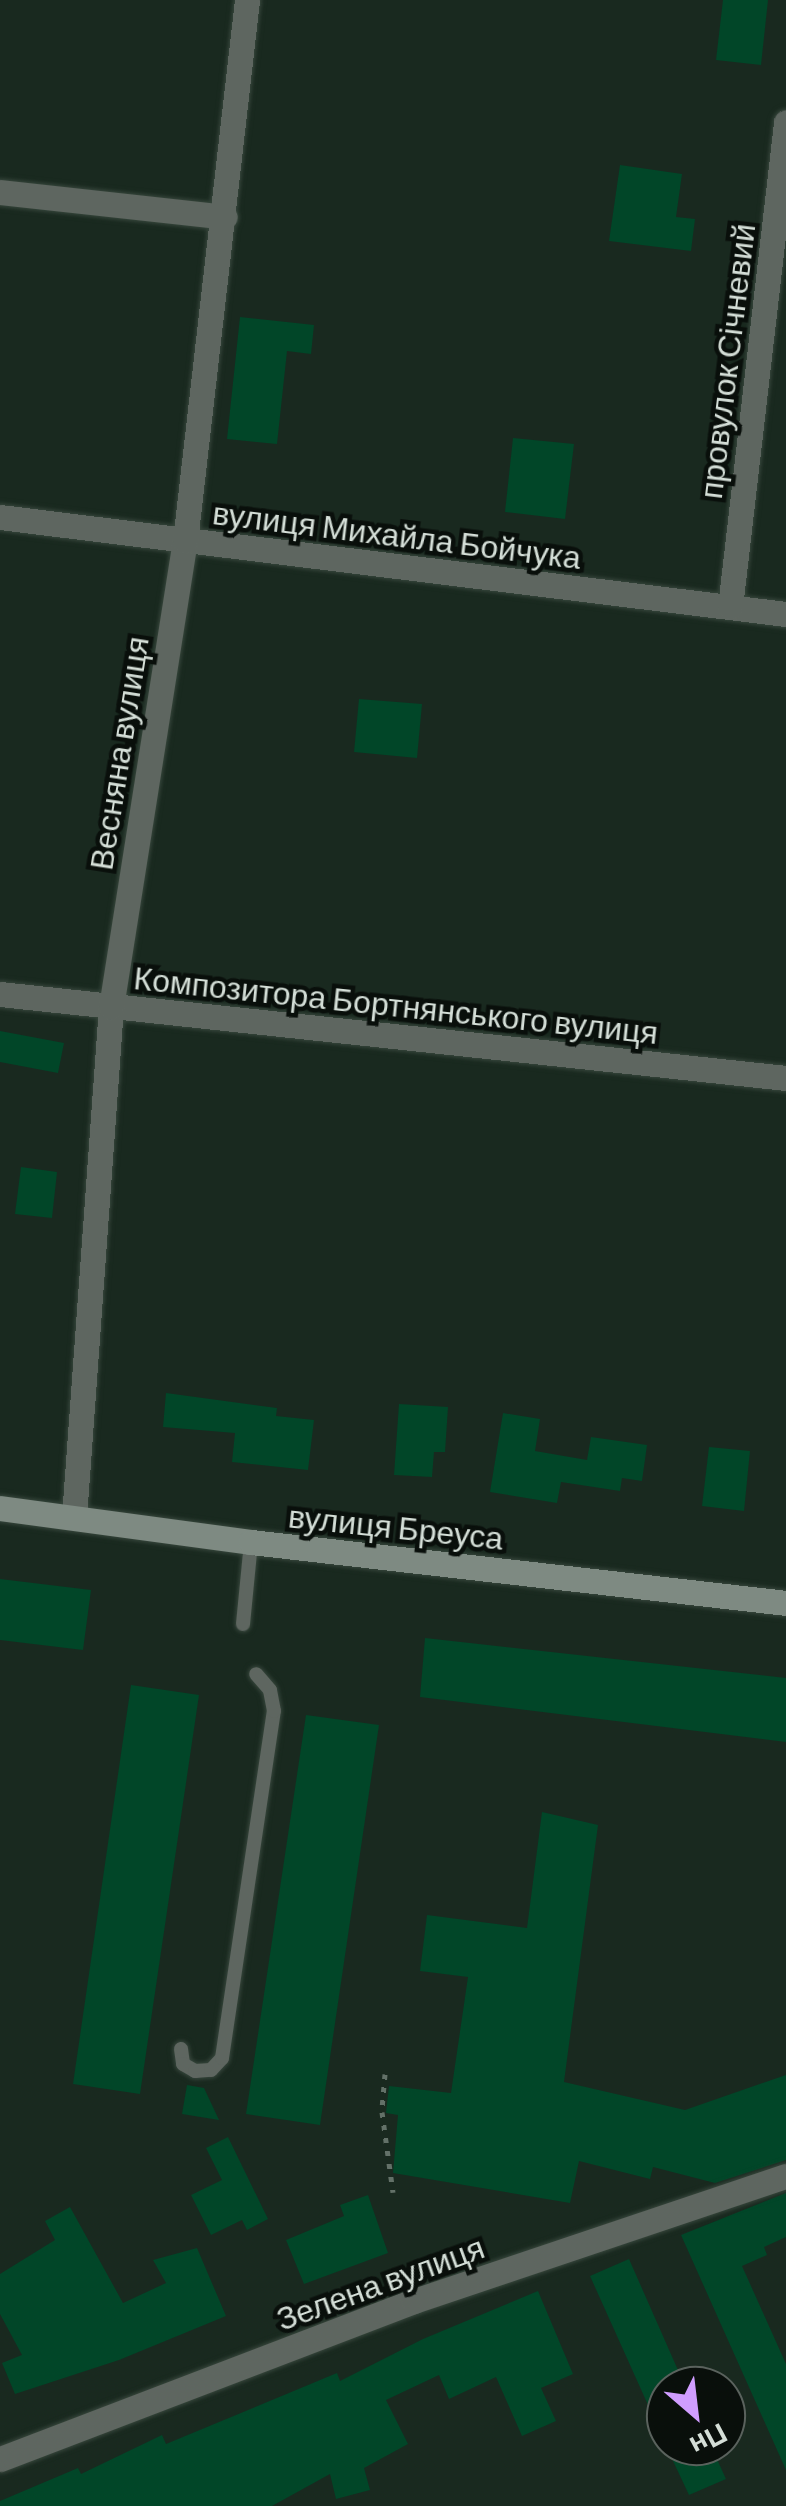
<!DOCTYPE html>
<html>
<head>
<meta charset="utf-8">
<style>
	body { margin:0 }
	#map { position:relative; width:786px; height:2506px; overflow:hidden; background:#19291f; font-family:Barlow,sans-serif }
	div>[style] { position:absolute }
	.building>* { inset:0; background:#014628 }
	.path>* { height:5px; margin-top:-2.5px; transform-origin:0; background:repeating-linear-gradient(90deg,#637168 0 5px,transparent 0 13px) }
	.roads { filter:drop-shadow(0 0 2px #37463c) drop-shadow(0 0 2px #37463c) }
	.lane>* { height:14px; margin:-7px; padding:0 7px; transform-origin:7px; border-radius:7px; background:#5e6660 }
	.street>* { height:25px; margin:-12.5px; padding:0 12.5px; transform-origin:12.5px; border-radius:12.5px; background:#5e6660 }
	.secondary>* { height:25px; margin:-12.5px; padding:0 12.5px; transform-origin:12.5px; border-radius:12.5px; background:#7e8a82 }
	span { translate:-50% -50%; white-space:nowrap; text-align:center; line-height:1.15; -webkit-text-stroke:9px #090f0b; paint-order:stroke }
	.street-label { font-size:32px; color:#d4ded7 }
	.north { position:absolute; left:646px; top:2366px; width:100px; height:100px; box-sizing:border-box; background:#090f0b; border:2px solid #5a625d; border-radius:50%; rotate:152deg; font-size:28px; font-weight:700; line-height:40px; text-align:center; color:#d4ded7 }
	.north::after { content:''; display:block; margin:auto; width:35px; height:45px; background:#d09dff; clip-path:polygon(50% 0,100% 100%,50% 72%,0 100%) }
</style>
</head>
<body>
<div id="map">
	<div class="building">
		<div style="clip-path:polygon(723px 0,768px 0,761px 65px,716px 60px)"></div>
		<div style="clip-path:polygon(620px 165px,682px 174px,676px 217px,695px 219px,691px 251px,609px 241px)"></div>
		<div style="clip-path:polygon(240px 317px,314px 325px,311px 354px,287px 351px,277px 444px,227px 439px)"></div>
		<div style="clip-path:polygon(513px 438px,574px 444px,565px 519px,505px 512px)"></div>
		<div style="clip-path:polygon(359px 699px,422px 704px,417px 758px,354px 752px)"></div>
		<div style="clip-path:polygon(0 1031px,64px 1043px,58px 1073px,0 1062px)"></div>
		<div style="clip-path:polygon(21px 1167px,57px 1172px,52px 1218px,15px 1214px)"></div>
		<div style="clip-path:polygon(166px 1393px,277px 1408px,276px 1416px,314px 1420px,308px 1470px,232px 1462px,235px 1433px,163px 1427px)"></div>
		<div style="clip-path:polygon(399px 1404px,448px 1407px,445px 1452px,434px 1452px,432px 1477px,394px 1475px)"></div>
		<div style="clip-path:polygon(503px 1413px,540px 1419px,535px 1451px,587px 1460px,591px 1437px,647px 1445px,642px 1481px,622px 1478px,620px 1491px,561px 1482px,557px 1503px,490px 1492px)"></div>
		<div style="clip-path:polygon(709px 1447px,750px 1451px,744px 1511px,702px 1506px)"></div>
		<div style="clip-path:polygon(0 1579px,91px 1590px,83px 1650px,0 1640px)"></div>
		<div style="clip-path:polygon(425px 1638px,786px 1678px,786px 1742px,420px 1697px)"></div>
		<div style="clip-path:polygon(131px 1685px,199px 1695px,140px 2094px,73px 2084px)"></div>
		<div style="clip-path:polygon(306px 1715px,379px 1725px,320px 2125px,246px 2114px)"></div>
		<div style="clip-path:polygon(542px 1812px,598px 1825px,564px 2082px,685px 2110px,786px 2075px,786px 2160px,715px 2183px,653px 2167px,650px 2179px,579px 2161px,570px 2203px,393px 2173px,398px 2115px,386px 2113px,389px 2086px,451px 2093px,468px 1977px,420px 1971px,427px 1915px,527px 1928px)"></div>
		<div style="clip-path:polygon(187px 2085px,204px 2088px,219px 2120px,182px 2114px)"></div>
		<div style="clip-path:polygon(228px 2137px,268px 2219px,247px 2230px,242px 2220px,211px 2235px,191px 2195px,222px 2180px,206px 2148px)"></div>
		<div style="clip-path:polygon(786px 2193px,786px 2237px,764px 2247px,767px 2255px,742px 2266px,786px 2364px,786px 2470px,681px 2235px)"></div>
		<div style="clip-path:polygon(368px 2195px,388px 2253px,304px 2284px,286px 2240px,344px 2216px,340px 2205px)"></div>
		<div style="clip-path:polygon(70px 2207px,123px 2303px,166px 2283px,153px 2260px,197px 2248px,226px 2316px,119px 2360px,15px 2394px,2px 2363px,22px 2355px,0 2314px,0 2274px,55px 2240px,45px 2221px)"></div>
		<div style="clip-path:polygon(629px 2259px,685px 2386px,666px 2386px,666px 2445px,590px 2276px)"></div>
		<div style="clip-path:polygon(538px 2291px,573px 2374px,541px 2388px,556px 2421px,522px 2436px,496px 2377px,449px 2399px,439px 2375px,386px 2400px,408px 2444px,364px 2468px,370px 2490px,336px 2499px,330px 2474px,272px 2506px,0 2506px,0 2501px,78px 2468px,81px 2474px,162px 2435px,166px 2444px,337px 2373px,340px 2381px,423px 2339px)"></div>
		<div style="clip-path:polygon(666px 2446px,711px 2446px,726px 2479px,689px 2495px)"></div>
	</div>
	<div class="path">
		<div style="left:385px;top:2074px;width:38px;rotate:95deg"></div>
		<div style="left:382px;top:2112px;width:81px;rotate:82.2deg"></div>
	</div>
	<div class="roads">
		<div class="lane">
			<div style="left:243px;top:1624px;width:82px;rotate:-84.4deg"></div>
			<div style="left:181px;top:2049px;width:15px;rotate:82deg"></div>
			<div style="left:183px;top:2064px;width:14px;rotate:30deg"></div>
			<div style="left:195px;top:2071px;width:16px;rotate:-4deg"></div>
			<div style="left:211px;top:2070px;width:16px;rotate:-47deg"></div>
			<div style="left:222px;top:2058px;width:351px;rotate:-81.5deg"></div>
			<div style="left:274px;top:1711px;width:21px;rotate:-101deg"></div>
			<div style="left:270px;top:1690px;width:21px;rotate:-131deg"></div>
		</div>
		<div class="street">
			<div style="left:0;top:192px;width:226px;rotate:6.3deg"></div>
			<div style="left:0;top:517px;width:792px;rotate:7.04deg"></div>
			<div style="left:730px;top:607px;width:488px;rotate:-83.4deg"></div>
			<div style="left:0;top:994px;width:790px;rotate:6.1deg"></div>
			<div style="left:74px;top:1517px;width:511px;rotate:-85.85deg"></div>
			<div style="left:111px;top:1007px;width:472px;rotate:-81deg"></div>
			<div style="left:185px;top:541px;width:545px;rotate:-83.46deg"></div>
			<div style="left:0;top:2459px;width:443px;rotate:-20.9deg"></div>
			<div style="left:414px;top:2301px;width:392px;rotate:-18.6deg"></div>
		</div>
		<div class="secondary">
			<div style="left:0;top:1508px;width:253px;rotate:7.7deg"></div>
			<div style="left:251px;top:1542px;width:538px;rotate:6.5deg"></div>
		</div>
	</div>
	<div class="street-label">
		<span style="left:726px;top:361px;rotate:-83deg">провулок Січневий</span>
		<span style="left:397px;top:534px;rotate:7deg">вулиця Михайла Бойчука</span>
		<span style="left:118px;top:753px;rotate:-81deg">Весняна вулиця</span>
		<span style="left:396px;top:1004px;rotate:6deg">Композитора Бортнянського вулиця</span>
		<span style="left:396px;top:1526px;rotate:6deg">вулиця Бреуса</span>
		<span style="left:380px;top:2282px;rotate:-20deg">Зелена вулиця</span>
	</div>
	<div class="north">Пн</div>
</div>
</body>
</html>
